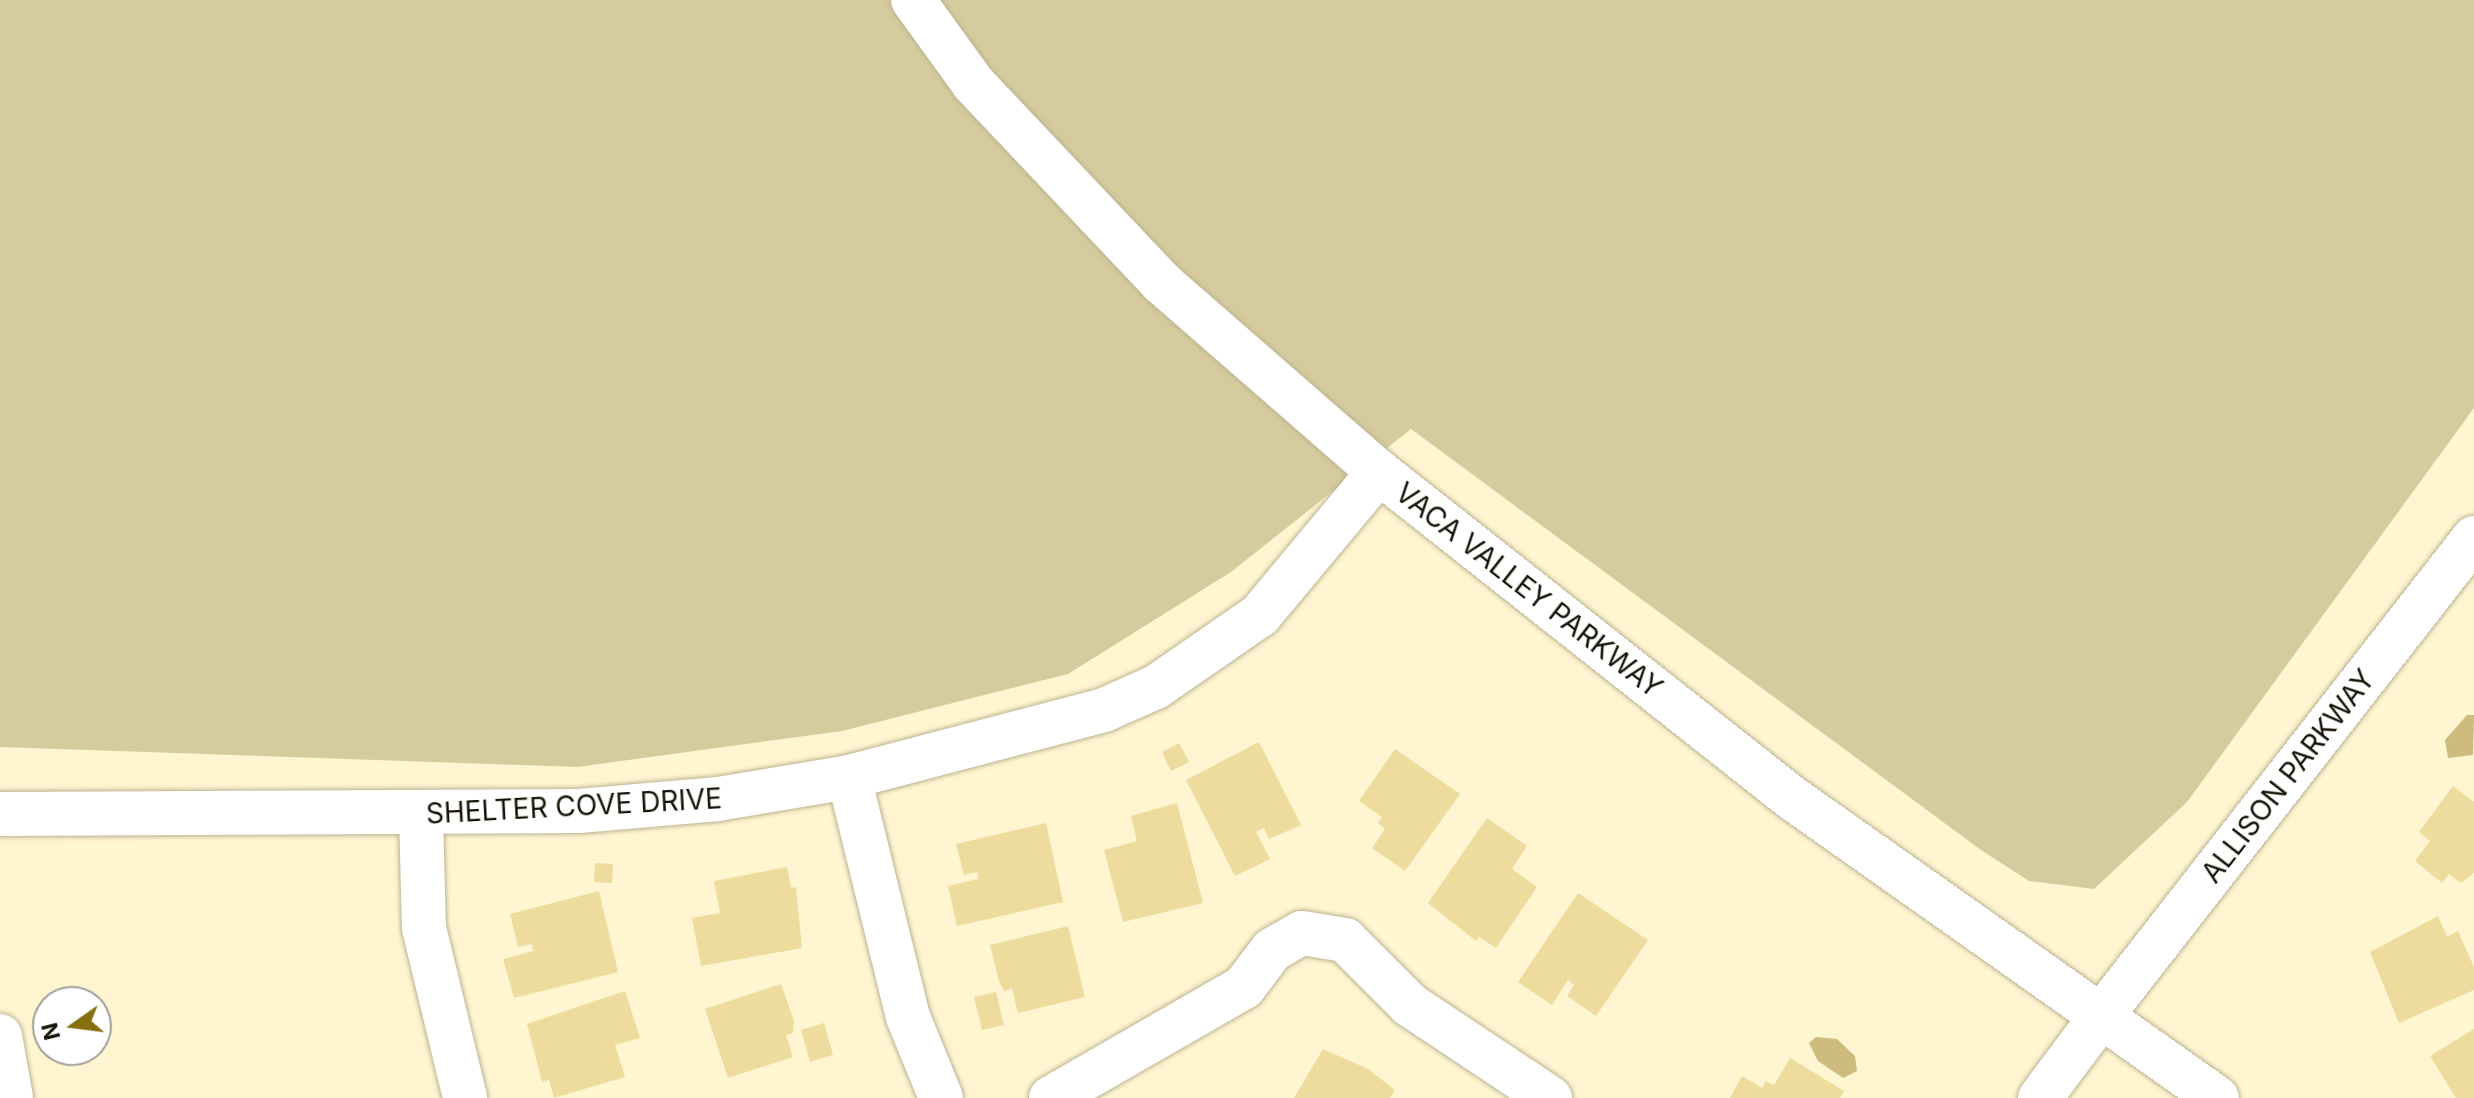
<!DOCTYPE html>
<html>
<head>
<meta charset="utf-8">
<style>
	body { margin:0 }
	#map { position:relative; width:2474px; height:1098px; overflow:hidden; background:#fff5d1; font-family:Inter,sans-serif }
	div>[style] { position:absolute }
	.green>* { inset:0; background:#d6cb9e }
	.water>* { inset:0; background:#cdbc7e }
	.building>* { inset:0; background:#eddc9d }
	.roads { filter:drop-shadow(0 0 2px #bcb391) drop-shadow(0 0 2px #bcb391) }
	.minor>* { height:44px; margin:-22px; padding:0 22px; transform-origin:22px; border-radius:22px; background:#fff }
	.tertiary>* { height:44px; margin:-22px; padding:0 22px; transform-origin:22px; border-radius:22px; background:#fff }
	span { translate:-50% -50%; white-space:nowrap; text-align:center; line-height:1.15; -webkit-text-stroke:6px #fff; paint-order:stroke }
	.street-label { font-size:28px; color:#161206 }
	.north { position:absolute; left:32px; top:986px; width:80px; height:80px; box-sizing:border-box; background:#fff; border:2px solid #a2a09b; border-radius:50%; rotate:256deg; font-size:22px; font-weight:700; line-height:32px; text-align:center; color:#161206 }
	.north::after { content:''; display:block; margin:auto; width:28px; height:36px; background:#856f0f; clip-path:polygon(50% 0,100% 100%,50% 72%,0 100%) }
</style>
</head>
<body>
<div id="map">
	<div class="green">
		<div style="clip-path:polygon(0 0,2474px 0,2474px 408px,2187px 802px,2094px 889px,2029px 881px,1981px 850px,1411px 429px,1231px 572px,1068px 674px,842px 731px,577px 767px,0 747px)"></div>
	</div>
	<div class="water">
		<div style="clip-path:polygon(2467px 715px,2474px 715px,2473px 755px,2448px 758px,2445px 740px)"></div>
		<div style="clip-path:polygon(1816px 1037px,1837px 1039px,1855px 1056px,1857px 1071px,1843px 1078px,1818px 1061px,1809px 1043px)"></div>
	</div>
	<div class="building">
		<div style="clip-path:polygon(1259px 742px,1301px 825px,1269px 839px,1264px 828px,1256px 832px,1270px 859px,1235px 876px,1186px 780px)"></div>
		<div style="clip-path:polygon(1179px 743px,1189px 762px,1171px 771px,1162px 752px)"></div>
		<div style="clip-path:polygon(1395px 749px,1460px 794px,1405px 871px,1372px 848px,1385px 829px,1378px 823px,1382px 817px,1359px 801px)"></div>
		<div style="clip-path:polygon(2453px 786px,2474px 802px,2474px 873px,2461px 883px,2449px 874px,2442px 883px,2415px 861px,2430px 841px,2419px 832px)"></div>
		<div style="clip-path:polygon(1177px 803px,1203px 903px,1123px 922px,1104px 850px,1137px 841px,1131px 816px)"></div>
		<div style="clip-path:polygon(1487px 818px,1527px 846px,1512px 869px,1537px 887px,1496px 948px,1479px 937px,1476px 941px,1428px 903px)"></div>
		<div style="clip-path:polygon(1046px 823px,1063px 902px,957px 926px,948px 886px,978px 879px,977px 872px,964px 875px,956px 844px)"></div>
		<div style="clip-path:polygon(595px 863px,613px 864px,612px 883px,594px 882px)"></div>
		<div style="clip-path:polygon(787px 867px,791px 888px,796px 887px,802px 948px,701px 966px,692px 918px,720px 913px,714px 881px)"></div>
		<div style="clip-path:polygon(599px 891px,618px 972px,514px 998px,503px 959px,533px 951px,532px 944px,518px 947px,510px 914px)"></div>
		<div style="clip-path:polygon(1578px 893px,1648px 940px,1596px 1016px,1567px 996px,1574px 985px,1568px 980px,1552px 1005px,1518px 982px)"></div>
		<div style="clip-path:polygon(2438px 916px,2447px 937px,2458px 931px,2474px 967px,2474px 990px,2399px 1023px,2370px 952px)"></div>
		<div style="clip-path:polygon(1068px 926px,1085px 997px,1018px 1013px,1012px 989px,1004px 991px,999px 981px,990px 945px)"></div>
		<div style="clip-path:polygon(781px 984px,794px 1021px,793px 1033px,786px 1035px,793px 1057px,728px 1078px,705px 1009px)"></div>
		<div style="clip-path:polygon(625px 991px,640px 1038px,615px 1045px,625px 1077px,554px 1098px,549px 1080px,542px 1082px,527px 1024px)"></div>
		<div style="clip-path:polygon(996px 992px,1004px 1025px,982px 1030px,974px 997px)"></div>
		<div style="clip-path:polygon(824px 1023px,833px 1055px,810px 1062px,801px 1030px)"></div>
		<div style="clip-path:polygon(2474px 1029px,2474px 1098px,2456px 1098px,2430px 1056px)"></div>
		<div style="clip-path:polygon(1323px 1049px,1368px 1069px,1395px 1090px,1390px 1098px,1294px 1098px)"></div>
		<div style="clip-path:polygon(1790px 1058px,1844px 1091px,1840px 1098px,1730px 1098px,1742px 1076px,1762px 1088px,1766px 1081px,1774px 1085px)"></div>
	</div>
	<div class="roads">
		<div class="minor">
			<div style="left:849px;top:777px;width:247px;rotate:76.2deg"></div>
			<div style="left:908px;top:1017px;width:87px;rotate:67.8deg"></div>
			<div style="left:0;top:814px;width:579px;rotate:-0.3deg"></div>
			<div style="left:579px;top:811px;width:140px;rotate:-4.9deg"></div>
			<div style="left:718px;top:799px;width:133px;rotate:-9.5deg"></div>
			<div style="left:849px;top:777px;width:264px;rotate:-14.7deg"></div>
			<div style="left:1104px;top:710px;width:57px;rotate:-23.9deg"></div>
			<div style="left:1156px;top:687px;width:126px;rotate:-34.7deg"></div>
			<div style="left:1260px;top:615px;width:186px;rotate:-50.2deg"></div>
			<div style="left:421px;top:815px;width:113px;rotate:88.5deg"></div>
			<div style="left:424px;top:928px;width:175px;rotate:76.4deg"></div>
			<div style="left:0;top:1036px;width:63px;rotate:79.9deg"></div>
			<div style="left:1051px;top:1098px;width:223px;rotate:-29.9deg"></div>
			<div style="left:1244px;top:987px;width:46px;rotate:-52.9deg"></div>
			<div style="left:1272px;top:950px;width:34px;rotate:-30deg"></div>
			<div style="left:1302px;top:933px;width:44px;rotate:9.2deg"></div>
			<div style="left:1345px;top:940px;width:92px;rotate:45deg"></div>
			<div style="left:1410px;top:1005px;width:168px;rotate:33.6deg"></div>
			<div style="left:2040px;top:1098px;width:104px;rotate:-53.2deg"></div>
		</div>
		<div class="tertiary">
			<div style="left:913px;top:0;width:102px;rotate:54.1deg"></div>
			<div style="left:973px;top:83px;width:275px;rotate:46.6deg"></div>
			<div style="left:1162px;top:283px;width:288px;rotate:41.1deg"></div>
			<div style="left:1379px;top:472px;width:526px;rotate:38.29deg"></div>
			<div style="left:1792px;top:798px;width:520px;rotate:35.22deg"></div>
			<div style="left:2102px;top:1015px;width:605px;rotate:-52.05deg"></div>
		</div>
	</div>
	<div class="street-label">
		<span style="left:1529px;top:590px;rotate:38deg">VACA VALLEY PARKWAY</span>
		<span style="left:2288px;top:776px;rotate:-52deg">ALLISON PARKWAY</span>
		<span style="left:574px;top:806px;rotate:-3deg">SHELTER COVE DRIVE</span>
	</div>
	<div class="north">N</div>
</div>
</body>
</html>
